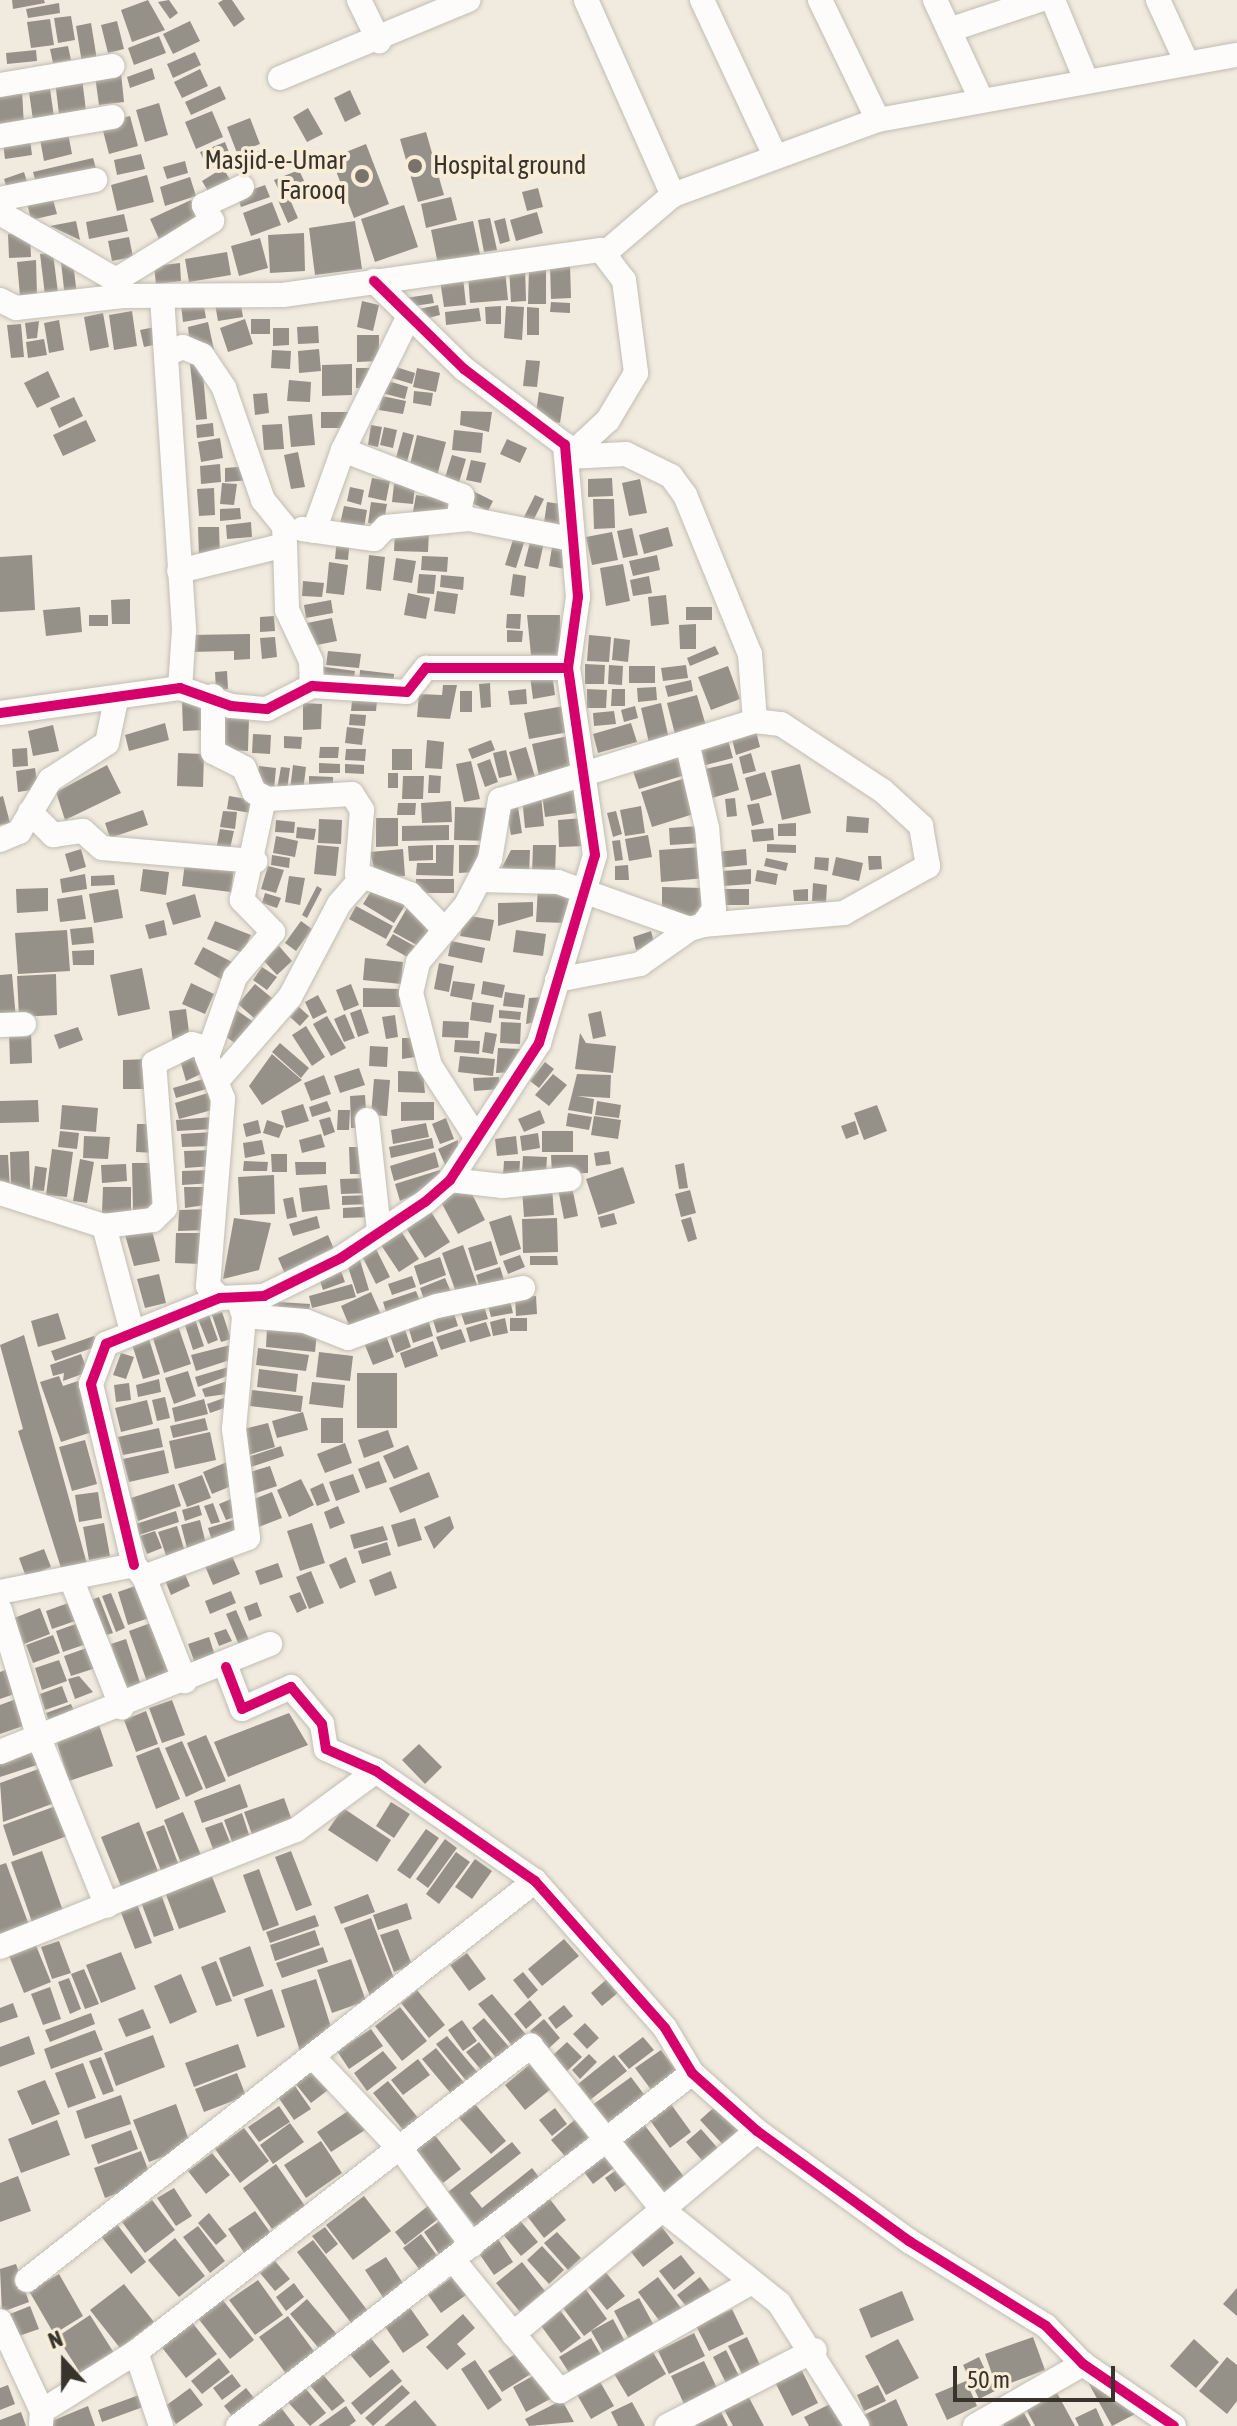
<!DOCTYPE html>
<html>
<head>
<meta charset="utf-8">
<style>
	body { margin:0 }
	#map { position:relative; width:1237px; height:2426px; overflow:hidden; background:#f1ebdf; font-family:"Asap Condensed",sans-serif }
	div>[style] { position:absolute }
	.building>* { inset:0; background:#959188 }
	.roads { filter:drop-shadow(0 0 2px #c2bdb4) drop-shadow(0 0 2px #c2bdb4) }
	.minor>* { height:24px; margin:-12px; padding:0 12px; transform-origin:12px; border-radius:12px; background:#fdfcfa }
	.cycleway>* { height:10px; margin:-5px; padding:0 5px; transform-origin:5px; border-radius:5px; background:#d6006c }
	.dots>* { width:22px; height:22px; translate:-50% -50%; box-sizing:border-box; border:4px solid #f8edd8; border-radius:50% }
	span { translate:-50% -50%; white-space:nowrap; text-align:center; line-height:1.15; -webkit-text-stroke:8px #f8edd8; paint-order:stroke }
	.poi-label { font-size:26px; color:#38332b }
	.right { translate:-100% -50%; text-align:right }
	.left { translate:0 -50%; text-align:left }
	.north { position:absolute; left:24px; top:2322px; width:80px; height:80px; -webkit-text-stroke:6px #f8edd8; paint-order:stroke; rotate:339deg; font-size:22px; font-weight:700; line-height:32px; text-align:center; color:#38332b }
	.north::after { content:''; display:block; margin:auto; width:28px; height:36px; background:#38332b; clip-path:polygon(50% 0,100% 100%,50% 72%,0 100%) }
	.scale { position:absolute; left:953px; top:2366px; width:162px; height:36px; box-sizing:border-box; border:4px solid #38332b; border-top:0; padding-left:10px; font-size:24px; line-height:28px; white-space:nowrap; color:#38332b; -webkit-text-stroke:6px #f8edd8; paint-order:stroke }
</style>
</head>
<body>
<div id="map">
	<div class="building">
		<div style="clip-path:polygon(12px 0,44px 0,45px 3px,13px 9px)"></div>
		<div style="clip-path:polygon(148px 0,165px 30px,132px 42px,121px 10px)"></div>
		<div style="clip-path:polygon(169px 0,178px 13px,170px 19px,158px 2px)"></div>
		<div style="clip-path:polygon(223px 0,232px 0,245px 19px,234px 27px,218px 3px)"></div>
		<div style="clip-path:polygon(59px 3px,60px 13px,28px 18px,26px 9px)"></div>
		<div style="clip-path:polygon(71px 16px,75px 40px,58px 43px,54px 18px)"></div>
		<div style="clip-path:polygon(50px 19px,54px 45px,31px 48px,27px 22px)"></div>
		<div style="clip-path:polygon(117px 21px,124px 49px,108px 53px,101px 25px)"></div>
		<div style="clip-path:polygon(190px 21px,200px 41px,173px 54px,163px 34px)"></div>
		<div style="clip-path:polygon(91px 23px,97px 60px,82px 63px,76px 26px)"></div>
		<div style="clip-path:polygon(159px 36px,166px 53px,134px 65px,128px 48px)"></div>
		<div style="clip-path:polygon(68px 46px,71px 60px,53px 63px,50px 49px)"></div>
		<div style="clip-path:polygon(36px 50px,37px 61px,7px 64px,6px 53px)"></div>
		<div style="clip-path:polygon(195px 52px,201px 65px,173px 78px,167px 64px)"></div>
		<div style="clip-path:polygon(152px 68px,155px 79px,130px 88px,127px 77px)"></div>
		<div style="clip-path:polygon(200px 69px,208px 86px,182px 98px,174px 82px)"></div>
		<div style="clip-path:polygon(121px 73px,124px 102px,99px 105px,95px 76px)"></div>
		<div style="clip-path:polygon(82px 78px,86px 111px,59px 114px,55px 81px)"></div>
		<div style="clip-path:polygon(220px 86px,226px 99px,191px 115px,185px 102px)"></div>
		<div style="clip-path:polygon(50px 89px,54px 117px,33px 120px,29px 92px)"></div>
		<div style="clip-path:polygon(350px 90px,361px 114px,345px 122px,334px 98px)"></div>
		<div style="clip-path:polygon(22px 91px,24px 126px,0 128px,0 92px)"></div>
		<div style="clip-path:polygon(159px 103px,168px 135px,145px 142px,136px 110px)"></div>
		<div style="clip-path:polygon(308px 108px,323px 134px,307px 142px,293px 117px)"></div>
		<div style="clip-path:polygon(212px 111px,223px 137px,196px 149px,185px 122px)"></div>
		<div style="clip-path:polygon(130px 116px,138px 146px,109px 154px,101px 123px)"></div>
		<div style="clip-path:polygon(250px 118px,260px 144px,237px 153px,227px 127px)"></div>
		<div style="clip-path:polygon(426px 132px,444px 195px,418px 202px,400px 139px)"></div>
		<div style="clip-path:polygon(68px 133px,72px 154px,44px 161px,40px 139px)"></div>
		<div style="clip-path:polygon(30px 139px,32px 155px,5px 159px,3px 143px)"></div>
		<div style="clip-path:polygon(225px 142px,232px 160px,208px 170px,200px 152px)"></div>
		<div style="clip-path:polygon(366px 144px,389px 204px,354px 218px,331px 158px)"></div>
		<div style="clip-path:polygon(261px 150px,267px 164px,244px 173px,238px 159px)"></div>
		<div style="clip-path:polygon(141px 154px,145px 169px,117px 175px,114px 160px)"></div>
		<div style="clip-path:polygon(93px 158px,97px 172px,37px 187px,33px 172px)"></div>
		<div style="clip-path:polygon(185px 161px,188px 173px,167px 179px,163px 167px)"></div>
		<div style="clip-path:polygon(223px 168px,232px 183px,211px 196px,202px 181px)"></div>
		<div style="clip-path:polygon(299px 170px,306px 185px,281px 195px,274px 180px)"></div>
		<div style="clip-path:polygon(24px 172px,29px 188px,9px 195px,4px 179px)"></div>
		<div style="clip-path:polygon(147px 175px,154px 202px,117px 211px,111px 185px)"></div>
		<div style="clip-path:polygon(190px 177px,196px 196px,165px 206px,160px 187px)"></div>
		<div style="clip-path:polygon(265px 185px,270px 197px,241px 207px,237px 195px)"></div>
		<div style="clip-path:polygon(538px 188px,543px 207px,527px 211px,522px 192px)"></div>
		<div style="clip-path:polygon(288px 195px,298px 218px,288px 223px,278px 200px)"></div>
		<div style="clip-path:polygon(52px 196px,57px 214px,31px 220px,27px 203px)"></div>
		<div style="clip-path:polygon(451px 197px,457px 220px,426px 228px,421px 204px)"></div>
		<div style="clip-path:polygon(191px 200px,200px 221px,159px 239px,150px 219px)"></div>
		<div style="clip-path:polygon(272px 202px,281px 225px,251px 236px,243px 213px)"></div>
		<div style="clip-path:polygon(404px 205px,418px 247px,375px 262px,361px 219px)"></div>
		<div style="clip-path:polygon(537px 212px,543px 233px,516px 241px,510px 220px)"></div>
		<div style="clip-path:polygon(124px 214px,128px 231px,89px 239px,86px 222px)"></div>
		<div style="clip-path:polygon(490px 218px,497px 250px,484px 252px,478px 220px)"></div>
		<div style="clip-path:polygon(505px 218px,510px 241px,500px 244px,494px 221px)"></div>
		<div style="clip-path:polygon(76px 221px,80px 240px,50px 226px)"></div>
		<div style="clip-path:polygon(355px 221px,362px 269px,315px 275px,309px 228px)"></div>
		<div style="clip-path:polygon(473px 221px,480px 254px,438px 264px,431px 230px)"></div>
		<div style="clip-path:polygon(30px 233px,31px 257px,9px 258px,8px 234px)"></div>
		<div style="clip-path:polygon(304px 233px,305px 271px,270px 273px,268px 235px)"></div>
		<div style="clip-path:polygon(129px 237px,133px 257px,112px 261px,108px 241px)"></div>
		<div style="clip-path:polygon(260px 238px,268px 268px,239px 276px,231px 246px)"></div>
		<div style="clip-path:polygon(227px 252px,231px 275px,189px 282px,185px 259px)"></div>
		<div style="clip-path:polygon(53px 253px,58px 293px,45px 295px,40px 254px)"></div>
		<div style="clip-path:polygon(36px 260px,37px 296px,20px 296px,17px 262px)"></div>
		<div style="clip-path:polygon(73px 261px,77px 296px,65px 298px,61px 262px)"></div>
		<div style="clip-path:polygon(180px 263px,181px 281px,156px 284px,154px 266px)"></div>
		<div style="clip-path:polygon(550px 265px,570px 265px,571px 298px,551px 299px)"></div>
		<div style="clip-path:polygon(525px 266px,526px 301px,511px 302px,509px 267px)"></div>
		<div style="clip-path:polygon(529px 267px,546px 267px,546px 304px,528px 304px)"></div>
		<div style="clip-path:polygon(505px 270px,508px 300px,470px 303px,468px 274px)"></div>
		<div style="clip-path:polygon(463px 277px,466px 305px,444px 307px,440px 280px)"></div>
		<div style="clip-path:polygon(432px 294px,434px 303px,408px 307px,406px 298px)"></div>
		<div style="clip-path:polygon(240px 300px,243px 317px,218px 321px,215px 304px)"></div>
		<div style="clip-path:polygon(203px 301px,206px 318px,183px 322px,181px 304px)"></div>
		<div style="clip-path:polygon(362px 301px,379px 305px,373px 331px,357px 327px)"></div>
		<div style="clip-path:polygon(551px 302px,570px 303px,570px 313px,550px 312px)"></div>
		<div style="clip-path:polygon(438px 305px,440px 315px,421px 320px,419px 309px)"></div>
		<div style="clip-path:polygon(501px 306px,501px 324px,486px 324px,485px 307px)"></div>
		<div style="clip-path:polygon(506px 306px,524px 307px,522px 340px,504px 338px)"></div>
		<div style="clip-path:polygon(527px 307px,539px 308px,539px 335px,527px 335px)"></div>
		<div style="clip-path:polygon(479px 308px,481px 321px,446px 325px,445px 312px)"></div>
		<div style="clip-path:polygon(132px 311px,137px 346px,114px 350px,109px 315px)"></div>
		<div style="clip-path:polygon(103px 313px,109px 347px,90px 351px,84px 317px)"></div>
		<div style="clip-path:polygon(245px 319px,253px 344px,228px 352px,220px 328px)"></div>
		<div style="clip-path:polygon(251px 319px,270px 319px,270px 334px,251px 334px)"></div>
		<div style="clip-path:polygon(59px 320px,64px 350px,49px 353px,44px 323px)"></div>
		<div style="clip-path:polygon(39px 321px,37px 338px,27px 339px,25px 323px)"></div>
		<div style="clip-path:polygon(208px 322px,214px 350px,189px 337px,188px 327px)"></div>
		<div style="clip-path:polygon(21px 324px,24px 357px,11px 358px,7px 325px)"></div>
		<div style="clip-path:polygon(160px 326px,163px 343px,144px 347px,140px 330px)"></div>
		<div style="clip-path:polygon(318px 326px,319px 343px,298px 344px,297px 327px)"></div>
		<div style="clip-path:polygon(273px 328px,289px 328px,289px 345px,273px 346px)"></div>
		<div style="clip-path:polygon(357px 335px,379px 335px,379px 361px,357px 362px)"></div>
		<div style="clip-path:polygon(44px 339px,47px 355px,28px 358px,26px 342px)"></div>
		<div style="clip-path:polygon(319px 349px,321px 371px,299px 373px,298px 351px)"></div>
		<div style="clip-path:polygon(272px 350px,291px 351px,290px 369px,271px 368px)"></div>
		<div style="clip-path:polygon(526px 360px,540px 361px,537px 387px,523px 386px)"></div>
		<div style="clip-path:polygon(202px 363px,207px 419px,196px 420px,190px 364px)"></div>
		<div style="clip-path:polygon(352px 364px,352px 395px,322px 396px,322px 365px)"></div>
		<div style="clip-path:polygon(393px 366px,415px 373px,412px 384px,389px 377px)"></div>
		<div style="clip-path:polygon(356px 368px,372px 368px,373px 388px,356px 388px)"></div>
		<div style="clip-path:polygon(417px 368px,440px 373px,436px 392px,413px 387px)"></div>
		<div style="clip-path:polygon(48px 371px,60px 397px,37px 408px,24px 383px)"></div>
		<div style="clip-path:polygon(289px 380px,311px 382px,310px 402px,287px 401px)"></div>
		<div style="clip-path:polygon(385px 380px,408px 387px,405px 399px,382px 393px)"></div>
		<div style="clip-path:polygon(414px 391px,433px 393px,431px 406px,413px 403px)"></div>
		<div style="clip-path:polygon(539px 392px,564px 397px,560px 423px,535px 419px)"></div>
		<div style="clip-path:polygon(267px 393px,269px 413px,255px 415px,253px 394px)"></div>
		<div style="clip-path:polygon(382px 396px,406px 401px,403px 414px,379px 410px)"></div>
		<div style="clip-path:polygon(74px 397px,83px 416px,59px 428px,50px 408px)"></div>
		<div style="clip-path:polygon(461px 411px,492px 412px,489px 432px,460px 425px)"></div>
		<div style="clip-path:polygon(321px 412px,356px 412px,356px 428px,321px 428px)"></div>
		<div style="clip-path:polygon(312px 414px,315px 445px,291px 447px,288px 416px)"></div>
		<div style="clip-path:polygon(86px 420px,96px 441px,63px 456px,53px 435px)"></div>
		<div style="clip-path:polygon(213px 423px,214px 436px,197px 438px,196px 425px)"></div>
		<div style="clip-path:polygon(282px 424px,284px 449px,264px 450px,262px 425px)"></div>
		<div style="clip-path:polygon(371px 425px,382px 427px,378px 447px,368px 445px)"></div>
		<div style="clip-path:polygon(384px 427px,397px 430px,393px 448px,380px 445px)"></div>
		<div style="clip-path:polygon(454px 430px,483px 433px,481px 453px,452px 450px)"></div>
		<div style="clip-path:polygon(403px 432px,414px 435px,407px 462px,396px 458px)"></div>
		<div style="clip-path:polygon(417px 435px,446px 442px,437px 476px,409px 469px)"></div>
		<div style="clip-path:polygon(220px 438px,223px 458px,201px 462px,198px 442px)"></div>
		<div style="clip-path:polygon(507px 439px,527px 448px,520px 463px,500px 454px)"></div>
		<div style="clip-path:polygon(298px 452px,305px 487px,291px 489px,284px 455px)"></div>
		<div style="clip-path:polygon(452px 455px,466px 459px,457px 489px,443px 484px)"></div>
		<div style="clip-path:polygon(471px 460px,486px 463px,481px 483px,466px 480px)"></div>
		<div style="clip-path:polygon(220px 464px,221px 482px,201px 484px,200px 466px)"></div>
		<div style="clip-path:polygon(250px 466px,251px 480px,225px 482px,225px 468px)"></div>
		<div style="clip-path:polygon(372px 478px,390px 481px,386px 501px,368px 497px)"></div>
		<div style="clip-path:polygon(612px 478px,613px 496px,588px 497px,588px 479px)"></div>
		<div style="clip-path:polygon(640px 479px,647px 513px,629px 516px,622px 483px)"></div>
		<div style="clip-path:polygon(222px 483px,237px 484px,234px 505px,220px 504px)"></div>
		<div style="clip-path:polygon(394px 484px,415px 486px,413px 504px,392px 502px)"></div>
		<div style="clip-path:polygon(350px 487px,364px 490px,361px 505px,347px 501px)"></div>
		<div style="clip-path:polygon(214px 488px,215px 515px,199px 516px,197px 489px)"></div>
		<div style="clip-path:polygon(471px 490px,493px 501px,488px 511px,466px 500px)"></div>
		<div style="clip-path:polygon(416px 495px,451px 500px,447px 523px,412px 517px)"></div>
		<div style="clip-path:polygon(535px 495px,544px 499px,532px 523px,523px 519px)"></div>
		<div style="clip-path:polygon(593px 499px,614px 499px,615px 528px,594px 529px)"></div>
		<div style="clip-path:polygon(371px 502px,387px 504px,383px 526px,368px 523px)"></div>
		<div style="clip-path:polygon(547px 502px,567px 505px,562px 533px,543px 530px)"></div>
		<div style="clip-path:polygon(344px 506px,367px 510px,364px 528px,340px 524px)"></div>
		<div style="clip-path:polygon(240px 508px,241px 519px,220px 521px,220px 509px)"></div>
		<div style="clip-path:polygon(251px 522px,252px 537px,227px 539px,226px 525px)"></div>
		<div style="clip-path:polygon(198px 527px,219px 527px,220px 557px,199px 557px)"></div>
		<div style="clip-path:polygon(668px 527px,673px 546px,644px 554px,639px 535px)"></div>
		<div style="clip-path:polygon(632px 528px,638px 555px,623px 558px,617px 531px)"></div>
		<div style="clip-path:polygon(395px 530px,429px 532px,428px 552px,394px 551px)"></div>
		<div style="clip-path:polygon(516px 530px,527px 533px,516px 568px,505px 565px)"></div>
		<div style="clip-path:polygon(612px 532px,618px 560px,592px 565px,586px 537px)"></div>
		<div style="clip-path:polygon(532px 534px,545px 538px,538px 569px,524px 566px)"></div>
		<div style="clip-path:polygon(337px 537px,350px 538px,348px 560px,335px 559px)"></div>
		<div style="clip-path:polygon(553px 541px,569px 543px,565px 569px,549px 566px)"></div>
		<div style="clip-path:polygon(32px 555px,35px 610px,0 612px,0 557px)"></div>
		<div style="clip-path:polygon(369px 555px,385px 557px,381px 591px,366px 589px)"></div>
		<div style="clip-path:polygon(657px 555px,660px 570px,633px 576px,629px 561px)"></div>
		<div style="clip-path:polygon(422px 556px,448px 557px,447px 572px,421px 570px)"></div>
		<div style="clip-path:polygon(396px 558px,416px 561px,412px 583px,393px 580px)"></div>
		<div style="clip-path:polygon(329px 562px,348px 565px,344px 595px,326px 593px)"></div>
		<div style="clip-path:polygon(623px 564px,630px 601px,606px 606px,600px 568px)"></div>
		<div style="clip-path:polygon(419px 574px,436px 575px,434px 594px,417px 593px)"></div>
		<div style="clip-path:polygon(513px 574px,526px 576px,524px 597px,510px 595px)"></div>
		<div style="clip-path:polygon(441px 575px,464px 577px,463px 590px,440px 587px)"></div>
		<div style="clip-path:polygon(649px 576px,652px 593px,633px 596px,630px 580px)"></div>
		<div style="clip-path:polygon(303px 581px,324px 583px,322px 597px,302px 596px)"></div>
		<div style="clip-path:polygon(437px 591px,458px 594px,455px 614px,434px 611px)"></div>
		<div style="clip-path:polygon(408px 593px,430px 598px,426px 619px,404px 615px)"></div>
		<div style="clip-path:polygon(666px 595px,669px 624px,651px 626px,648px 597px)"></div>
		<div style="clip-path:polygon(130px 599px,130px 624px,112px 624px,111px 600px)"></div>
		<div style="clip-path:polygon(331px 600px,333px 613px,306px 618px,304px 605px)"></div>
		<div style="clip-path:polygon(80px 607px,82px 632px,46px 636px,43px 610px)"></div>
		<div style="clip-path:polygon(686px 607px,712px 607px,712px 620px,686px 620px)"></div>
		<div style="clip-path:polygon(507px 614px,521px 614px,520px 629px,506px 628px)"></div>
		<div style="clip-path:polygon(89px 615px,108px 615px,108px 626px,89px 626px)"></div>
		<div style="clip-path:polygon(527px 615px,560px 615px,561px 655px,531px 655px)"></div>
		<div style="clip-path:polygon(274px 616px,275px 631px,260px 632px,260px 617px)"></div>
		<div style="clip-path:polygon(332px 618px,337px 641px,312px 646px,307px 623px)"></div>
		<div style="clip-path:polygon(696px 624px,696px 649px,680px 649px,679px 625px)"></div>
		<div style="clip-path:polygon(507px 630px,523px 631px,522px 642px,507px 642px)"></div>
		<div style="clip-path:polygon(250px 634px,250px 659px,234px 660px,234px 651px,190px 652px,189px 635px)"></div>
		<div style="clip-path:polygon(589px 635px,611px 637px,609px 662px,587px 661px)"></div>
		<div style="clip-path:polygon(275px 637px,277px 657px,262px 659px,260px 638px)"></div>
		<div style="clip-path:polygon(614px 638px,630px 640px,628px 662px,612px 660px)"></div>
		<div style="clip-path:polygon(715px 646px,719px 654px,690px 666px,687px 658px)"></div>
		<div style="clip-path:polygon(328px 651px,361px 654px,359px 668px,326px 665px)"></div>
		<div style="clip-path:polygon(585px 664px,605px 665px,604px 684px,585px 684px)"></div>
		<div style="clip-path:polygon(609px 665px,623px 666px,622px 685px,608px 684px)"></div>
		<div style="clip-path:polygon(686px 665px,688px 678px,663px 681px,661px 668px)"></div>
		<div style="clip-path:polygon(318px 666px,355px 671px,353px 685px,316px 680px)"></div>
		<div style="clip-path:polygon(629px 666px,655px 666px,655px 683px,629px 683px)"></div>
		<div style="clip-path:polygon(728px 666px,740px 699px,711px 710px,698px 677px)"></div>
		<div style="clip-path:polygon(360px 670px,394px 674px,393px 688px,359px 685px)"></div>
		<div style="clip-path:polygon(227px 671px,228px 689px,216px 690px,215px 672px)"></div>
		<div style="clip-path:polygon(552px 673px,555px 695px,533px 699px,530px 676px)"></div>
		<div style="clip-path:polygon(691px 680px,693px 691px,668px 697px,665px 686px)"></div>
		<div style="clip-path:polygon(490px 683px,491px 707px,481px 708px,479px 684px)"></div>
		<div style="clip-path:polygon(443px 685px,457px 685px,450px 719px,417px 717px,419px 694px,442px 695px)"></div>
		<div style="clip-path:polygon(656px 687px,657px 700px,638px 702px,637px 688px)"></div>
		<div style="clip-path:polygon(526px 689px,527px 704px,510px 705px,508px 691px)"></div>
		<div style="clip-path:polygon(587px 689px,607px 690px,606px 708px,587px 708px)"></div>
		<div style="clip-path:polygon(612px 689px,625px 689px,625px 706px,611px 706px)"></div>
		<div style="clip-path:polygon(460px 691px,472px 691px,472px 712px,460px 712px)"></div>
		<div style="clip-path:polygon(697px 695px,706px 726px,675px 734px,667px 703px)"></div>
		<div style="clip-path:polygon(202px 700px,204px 730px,183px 731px,182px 701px)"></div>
		<div style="clip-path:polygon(352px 701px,377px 701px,376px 711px,351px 711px)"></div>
		<div style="clip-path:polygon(303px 703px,322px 704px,321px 729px,303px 730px)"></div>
		<div style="clip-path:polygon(661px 703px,669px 739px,649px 743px,641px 708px)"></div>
		<div style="clip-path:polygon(564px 706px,569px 732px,529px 739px,524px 713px)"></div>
		<div style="clip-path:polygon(635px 706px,638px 718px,624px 722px,621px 710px)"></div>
		<div style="clip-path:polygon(614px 711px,616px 724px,594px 726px,593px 713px)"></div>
		<div style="clip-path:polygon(350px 714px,366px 715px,365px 726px,349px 725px)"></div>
		<div style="clip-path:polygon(224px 716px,249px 717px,248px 751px,223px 750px)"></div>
		<div style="clip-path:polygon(165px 723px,169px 740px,129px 751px,125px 735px)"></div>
		<div style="clip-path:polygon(631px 723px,637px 742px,598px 753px,593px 734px)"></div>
		<div style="clip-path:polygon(53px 725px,59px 751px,33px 756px,28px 731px)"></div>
		<div style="clip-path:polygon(347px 727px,364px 729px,362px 745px,345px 743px)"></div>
		<div style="clip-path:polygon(756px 731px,760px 747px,736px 755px,732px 739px)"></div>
		<div style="clip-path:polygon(253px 734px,271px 735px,270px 754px,252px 753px)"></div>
		<div style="clip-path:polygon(284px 736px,302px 737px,301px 749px,284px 748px)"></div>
		<div style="clip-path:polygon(568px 736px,575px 768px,539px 776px,532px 744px)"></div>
		<div style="clip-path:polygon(427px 740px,444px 742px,442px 769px,425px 768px)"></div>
		<div style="clip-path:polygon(491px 740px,495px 750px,472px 759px,468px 749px)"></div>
		<div style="clip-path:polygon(728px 740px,733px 758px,702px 766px,697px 749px)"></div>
		<div style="clip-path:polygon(320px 747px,339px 747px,338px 758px,319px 758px)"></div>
		<div style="clip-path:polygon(526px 747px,535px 777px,518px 782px,509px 752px)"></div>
		<div style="clip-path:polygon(27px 748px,28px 766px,13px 767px,12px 749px)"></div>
		<div style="clip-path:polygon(346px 749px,366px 749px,365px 761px,345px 760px)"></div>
		<div style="clip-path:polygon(392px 749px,412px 749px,412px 770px,392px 770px)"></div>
		<div style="clip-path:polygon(506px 750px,512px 775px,499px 778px,493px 753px)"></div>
		<div style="clip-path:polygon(178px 753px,204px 754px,203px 787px,177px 786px)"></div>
		<div style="clip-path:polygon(679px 753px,685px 775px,639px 789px,632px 768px)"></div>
		<div style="clip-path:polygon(751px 753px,756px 771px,743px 774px,739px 757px)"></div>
		<div style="clip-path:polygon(490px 759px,498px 782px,485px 787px,477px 764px)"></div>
		<div style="clip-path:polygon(471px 761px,480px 799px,464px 802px,456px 764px)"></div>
		<div style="clip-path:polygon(319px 763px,340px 764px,340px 773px,319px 773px)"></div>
		<div style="clip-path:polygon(732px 763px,739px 790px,712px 798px,705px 769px)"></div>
		<div style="clip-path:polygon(345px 764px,364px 765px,364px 774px,345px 773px)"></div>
		<div style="clip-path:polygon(800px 764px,811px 813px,782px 820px,771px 771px)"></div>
		<div style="clip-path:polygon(107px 765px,121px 793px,65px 820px,56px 792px)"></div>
		<div style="clip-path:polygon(293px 765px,306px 767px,303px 791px,290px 790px)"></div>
		<div style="clip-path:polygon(259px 766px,276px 768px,274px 789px,256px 788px)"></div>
		<div style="clip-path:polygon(281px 767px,290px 768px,287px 790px,277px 789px)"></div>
		<div style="clip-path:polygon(35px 768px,38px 789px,18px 792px,16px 771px)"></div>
		<div style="clip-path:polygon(765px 772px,772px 795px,751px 801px,745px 778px)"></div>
		<div style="clip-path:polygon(388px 773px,398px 773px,398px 788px,388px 788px)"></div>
		<div style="clip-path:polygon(429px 775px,441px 776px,440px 793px,428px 793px)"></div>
		<div style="clip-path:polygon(309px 776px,333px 777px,333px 792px,309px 791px)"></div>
		<div style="clip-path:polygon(403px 776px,424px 776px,423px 799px,402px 799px)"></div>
		<div style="clip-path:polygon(689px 777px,700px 812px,652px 827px,641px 792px)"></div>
		<div style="clip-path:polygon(580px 789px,583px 812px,545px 817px,542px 794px)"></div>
		<div style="clip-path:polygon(541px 795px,544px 826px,525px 828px,522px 797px)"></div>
		<div style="clip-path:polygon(3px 796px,10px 823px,0 825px,0 797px)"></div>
		<div style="clip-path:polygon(229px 796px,253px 800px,251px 813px,227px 809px)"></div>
		<div style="clip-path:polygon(735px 798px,737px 816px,727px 817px,725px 799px)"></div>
		<div style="clip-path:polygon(451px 801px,452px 822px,422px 823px,421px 803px)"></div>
		<div style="clip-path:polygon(398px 803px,416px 803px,415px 815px,397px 815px)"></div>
		<div style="clip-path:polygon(759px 803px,764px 823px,752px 826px,747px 805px)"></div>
		<div style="clip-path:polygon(641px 806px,645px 833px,625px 836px,620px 810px)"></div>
		<div style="clip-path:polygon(455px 807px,494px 808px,492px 841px,454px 840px)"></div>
		<div style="clip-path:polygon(518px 807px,522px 833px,511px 835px,506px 808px)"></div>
		<div style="clip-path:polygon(143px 810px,148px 825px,110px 838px,105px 823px)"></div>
		<div style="clip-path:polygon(223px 811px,237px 812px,235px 829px,220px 827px)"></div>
		<div style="clip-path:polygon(616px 811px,622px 834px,613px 837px,607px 813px)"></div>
		<div style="clip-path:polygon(847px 816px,869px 818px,868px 833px,846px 832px)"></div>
		<div style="clip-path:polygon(376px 818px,398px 818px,398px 846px,376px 847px)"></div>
		<div style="clip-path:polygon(584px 818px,585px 846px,559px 847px,558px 820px)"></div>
		<div style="clip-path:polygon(319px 819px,342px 820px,341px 844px,318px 843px)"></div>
		<div style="clip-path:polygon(276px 820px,295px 822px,294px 833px,275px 832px)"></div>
		<div style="clip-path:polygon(796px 823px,796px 836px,778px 836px,778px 824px)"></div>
		<div style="clip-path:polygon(449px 825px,449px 840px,402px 841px,402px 826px)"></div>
		<div style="clip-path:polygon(699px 826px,701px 843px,670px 845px,669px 828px)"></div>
		<div style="clip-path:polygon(297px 827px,316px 829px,314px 840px,296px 838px)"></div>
		<div style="clip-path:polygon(773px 828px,774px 840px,753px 842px,751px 830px)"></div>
		<div style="clip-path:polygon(220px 829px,234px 831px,229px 853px,216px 851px)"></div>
		<div style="clip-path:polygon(648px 835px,652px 857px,629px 861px,625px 839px)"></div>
		<div style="clip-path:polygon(276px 836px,298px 841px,295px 857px,273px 853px)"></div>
		<div style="clip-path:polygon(620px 840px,623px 860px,615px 861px,612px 841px)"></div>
		<div style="clip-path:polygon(767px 844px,796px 845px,796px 853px,767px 852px)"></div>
		<div style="clip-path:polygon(317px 845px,339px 847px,336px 876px,314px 874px)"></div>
		<div style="clip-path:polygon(433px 845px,433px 860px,409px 861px,408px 846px)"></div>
		<div style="clip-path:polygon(436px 845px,454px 845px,453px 876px,416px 875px,417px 863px,436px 863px)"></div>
		<div style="clip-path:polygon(459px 845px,489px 845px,475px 872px,459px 873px)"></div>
		<div style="clip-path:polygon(533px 845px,556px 845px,555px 876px,532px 875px)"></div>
		<div style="clip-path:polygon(702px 847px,705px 878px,661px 882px,659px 850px)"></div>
		<div style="clip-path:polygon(81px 849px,86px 867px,70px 872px,65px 854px)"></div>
		<div style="clip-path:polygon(403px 849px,405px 876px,376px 877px,370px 852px)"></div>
		<div style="clip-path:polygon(746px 849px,747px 865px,717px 868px,716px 852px)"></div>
		<div style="clip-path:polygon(511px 850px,530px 850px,529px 874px,499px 873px)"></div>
		<div style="clip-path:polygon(272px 855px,290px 858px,289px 868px,271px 865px)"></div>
		<div style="clip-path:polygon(868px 856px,881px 856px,882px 869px,869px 870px)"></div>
		<div style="clip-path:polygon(815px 857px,829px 858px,828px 871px,814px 869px)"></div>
		<div style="clip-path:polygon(836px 857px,863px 863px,859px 881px,832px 875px)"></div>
		<div style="clip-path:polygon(766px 858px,788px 863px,786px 871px,764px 866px)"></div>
		<div style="clip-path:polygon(185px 863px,234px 869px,231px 892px,182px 886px)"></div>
		<div style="clip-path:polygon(628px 865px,629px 880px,615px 880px,615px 866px)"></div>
		<div style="clip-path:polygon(268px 866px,284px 870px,276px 893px,261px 889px)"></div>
		<div style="clip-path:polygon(143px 869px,169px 872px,166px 895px,140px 891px)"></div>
		<div style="clip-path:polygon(751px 869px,751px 884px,723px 886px,722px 871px)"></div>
		<div style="clip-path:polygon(757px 870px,778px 874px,776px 885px,755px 881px)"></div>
		<div style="clip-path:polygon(85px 874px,87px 889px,62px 893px,60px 879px)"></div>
		<div style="clip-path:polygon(114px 875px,115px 885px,91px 886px,91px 876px)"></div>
		<div style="clip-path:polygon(289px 876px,305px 878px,300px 905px,285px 902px)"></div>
		<div style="clip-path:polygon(416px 879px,454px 879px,454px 893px,416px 893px)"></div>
		<div style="clip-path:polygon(376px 883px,407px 902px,394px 923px,363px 904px)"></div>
		<div style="clip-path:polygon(813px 883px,827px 885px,826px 902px,812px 901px)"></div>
		<div style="clip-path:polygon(317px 886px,322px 889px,307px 918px,302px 915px)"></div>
		<div style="clip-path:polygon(538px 887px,569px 888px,567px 923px,536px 922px)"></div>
		<div style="clip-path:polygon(662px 887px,704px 888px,703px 918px,662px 917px)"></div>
		<div style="clip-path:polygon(48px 888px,48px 911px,17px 913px,16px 889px)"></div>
		<div style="clip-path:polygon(118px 889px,123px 918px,94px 923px,89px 894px)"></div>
		<div style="clip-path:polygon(719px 889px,749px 889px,749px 905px,719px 905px)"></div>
		<div style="clip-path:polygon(808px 889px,808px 901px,794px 901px,793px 890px)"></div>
		<div style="clip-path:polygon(265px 893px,281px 898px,277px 908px,262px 903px)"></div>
		<div style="clip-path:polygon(195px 894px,201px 917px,173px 925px,166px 903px)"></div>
		<div style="clip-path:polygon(82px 895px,86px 919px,60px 922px,57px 899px)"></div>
		<div style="clip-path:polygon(533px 902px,533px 916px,498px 926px,498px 903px)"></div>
		<div style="clip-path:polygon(410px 903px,431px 924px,422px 948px,393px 932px)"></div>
		<div style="clip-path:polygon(356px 906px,393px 926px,386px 939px,349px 919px)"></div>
		<div style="clip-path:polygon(464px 915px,494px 920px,490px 941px,460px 936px)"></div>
		<div style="clip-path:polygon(164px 920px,167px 935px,149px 939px,145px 925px)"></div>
		<div style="clip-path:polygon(215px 921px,251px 935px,243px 953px,207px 939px)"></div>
		<div style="clip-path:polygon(301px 921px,312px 929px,296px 951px,285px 943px)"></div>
		<div style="clip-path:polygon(92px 927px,94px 943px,72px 945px,70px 929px)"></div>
		<div style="clip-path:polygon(67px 930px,70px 971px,18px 974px,15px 933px)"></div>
		<div style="clip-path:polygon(516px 930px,546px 934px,543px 956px,513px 952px)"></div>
		<div style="clip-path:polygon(651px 931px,655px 945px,636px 950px,633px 937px)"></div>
		<div style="clip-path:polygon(393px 934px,418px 948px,411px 959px,386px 945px)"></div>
		<div style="clip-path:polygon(451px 941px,485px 948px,482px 963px,448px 956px)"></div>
		<div style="clip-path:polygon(279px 946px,292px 961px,277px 975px,263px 960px)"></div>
		<div style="clip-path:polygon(203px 947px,236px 964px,226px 982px,194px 964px)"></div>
		<div style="clip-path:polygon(94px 950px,94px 965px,73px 965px,72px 951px)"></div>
		<div style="clip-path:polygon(365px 958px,403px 962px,401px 984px,363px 980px)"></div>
		<div style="clip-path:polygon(439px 963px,454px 966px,449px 992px,434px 989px)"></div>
		<div style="clip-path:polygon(262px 967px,277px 977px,267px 990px,253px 980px)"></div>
		<div style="clip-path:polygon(142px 968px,150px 1009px,118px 1016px,110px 975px)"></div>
		<div style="clip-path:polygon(12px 974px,16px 1019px,0 1020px,0 975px)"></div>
		<div style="clip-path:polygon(56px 974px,57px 1015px,19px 1017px,17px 976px)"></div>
		<div style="clip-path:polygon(453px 981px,475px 984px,472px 1000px,450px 996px)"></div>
		<div style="clip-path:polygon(483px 981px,505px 985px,502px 998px,481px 994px)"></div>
		<div style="clip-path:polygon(191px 983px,214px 994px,205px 1014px,182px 1004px)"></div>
		<div style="clip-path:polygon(255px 984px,272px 998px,254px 1018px,238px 1004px)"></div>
		<div style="clip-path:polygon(351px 984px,359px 1005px,344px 1011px,336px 990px)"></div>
		<div style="clip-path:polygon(363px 988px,400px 989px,400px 1007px,363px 1007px)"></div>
		<div style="clip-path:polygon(505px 992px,525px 995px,523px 1008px,503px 1006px)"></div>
		<div style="clip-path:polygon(318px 995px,327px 1012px,313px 1019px,305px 1002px)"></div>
		<div style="clip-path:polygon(545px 997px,541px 1021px,526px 1024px,529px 998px)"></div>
		<div style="clip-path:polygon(472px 1002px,494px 1005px,491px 1023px,470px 1020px)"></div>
		<div style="clip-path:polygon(299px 1007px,309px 1016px,300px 1026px,290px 1017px)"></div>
		<div style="clip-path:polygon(186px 1009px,190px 1040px,173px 1043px,169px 1011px)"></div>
		<div style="clip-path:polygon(235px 1009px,255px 1023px,239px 1046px,219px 1032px)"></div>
		<div style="clip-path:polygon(361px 1009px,369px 1033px,358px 1037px,350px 1013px)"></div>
		<div style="clip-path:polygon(499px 1010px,521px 1012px,520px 1020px,499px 1018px)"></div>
		<div style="clip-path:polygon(601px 1011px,606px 1036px,593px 1039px,588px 1014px)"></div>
		<div style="clip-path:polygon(345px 1014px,355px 1038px,344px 1042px,334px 1019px)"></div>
		<div style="clip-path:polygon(395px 1015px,398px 1037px,386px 1039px,382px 1017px)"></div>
		<div style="clip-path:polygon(327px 1016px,346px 1048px,331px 1056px,313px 1024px)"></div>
		<div style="clip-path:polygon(443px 1021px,469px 1022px,468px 1038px,442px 1037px)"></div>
		<div style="clip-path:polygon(501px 1022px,521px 1023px,520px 1044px,500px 1043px)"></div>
		<div style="clip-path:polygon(306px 1026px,325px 1057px,312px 1066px,292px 1035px)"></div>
		<div style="clip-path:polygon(78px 1027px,83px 1040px,59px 1049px,54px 1035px)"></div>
		<div style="clip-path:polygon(31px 1030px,32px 1063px,10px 1064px,9px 1031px)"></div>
		<div style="clip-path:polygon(485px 1032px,497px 1034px,493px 1054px,482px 1052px)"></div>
		<div style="clip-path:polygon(580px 1033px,586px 1043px,616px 1046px,613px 1073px,575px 1069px)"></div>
		<div style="clip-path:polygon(402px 1038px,414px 1038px,415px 1057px,402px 1059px)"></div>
		<div style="clip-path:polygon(455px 1040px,480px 1041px,479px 1054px,454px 1052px)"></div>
		<div style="clip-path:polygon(280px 1043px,309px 1068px,301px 1078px,272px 1052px)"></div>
		<div style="clip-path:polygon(370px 1046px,388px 1047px,387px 1067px,369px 1066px)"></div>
		<div style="clip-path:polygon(498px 1048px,521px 1049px,513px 1072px,496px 1073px)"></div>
		<div style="clip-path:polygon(197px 1051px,205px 1072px,186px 1081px,178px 1053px)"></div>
		<div style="clip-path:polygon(272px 1054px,302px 1080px,262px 1105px,249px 1086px)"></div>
		<div style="clip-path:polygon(460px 1056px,495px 1059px,493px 1076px,458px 1072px)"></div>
		<div style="clip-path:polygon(148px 1059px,148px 1089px,123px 1089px,123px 1060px)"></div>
		<div style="clip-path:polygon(545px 1062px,554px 1069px,539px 1088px,530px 1081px)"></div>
		<div style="clip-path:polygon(359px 1068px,365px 1085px,340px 1093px,334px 1076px)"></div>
		<div style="clip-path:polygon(398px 1071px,423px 1072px,425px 1093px,398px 1092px)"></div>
		<div style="clip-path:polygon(553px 1074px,567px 1085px,549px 1106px,535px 1095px)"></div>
		<div style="clip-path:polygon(577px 1074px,611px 1075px,610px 1098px,577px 1096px,594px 1099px,592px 1114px,568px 1110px)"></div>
		<div style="clip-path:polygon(324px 1075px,331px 1094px,311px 1101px,304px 1083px)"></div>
		<div style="clip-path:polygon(210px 1077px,213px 1087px,176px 1098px,173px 1088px)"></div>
		<div style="clip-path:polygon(499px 1077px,500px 1089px,474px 1091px,473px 1078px)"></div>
		<div style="clip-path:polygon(374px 1079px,390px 1080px,387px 1116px,371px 1115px)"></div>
		<div style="clip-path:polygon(208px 1093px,212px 1110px,179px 1119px,175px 1103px)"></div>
		<div style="clip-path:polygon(365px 1095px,367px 1128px,351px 1128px,350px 1096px)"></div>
		<div style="clip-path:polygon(38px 1100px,39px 1122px,0 1123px,0 1101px)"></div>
		<div style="clip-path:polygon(327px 1101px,331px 1111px,312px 1117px,309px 1107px)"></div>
		<div style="clip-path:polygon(597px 1101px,621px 1105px,619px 1118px,595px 1115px)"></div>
		<div style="clip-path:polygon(401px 1102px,434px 1102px,434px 1120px,401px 1121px)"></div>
		<div style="clip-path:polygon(303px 1104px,309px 1121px,286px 1128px,281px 1111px)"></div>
		<div style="clip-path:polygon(62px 1105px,98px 1108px,96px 1132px,60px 1129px)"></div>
		<div style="clip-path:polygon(877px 1105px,887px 1131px,864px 1140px,854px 1113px)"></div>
		<div style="clip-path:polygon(338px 1110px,350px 1110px,349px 1130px,337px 1130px)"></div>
		<div style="clip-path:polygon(540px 1110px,545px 1123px,524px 1132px,518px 1119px)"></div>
		<div style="clip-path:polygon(568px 1113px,592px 1117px,589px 1130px,566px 1126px)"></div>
		<div style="clip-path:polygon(594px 1116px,621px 1120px,618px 1139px,591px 1135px)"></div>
		<div style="clip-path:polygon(212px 1117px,213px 1129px,177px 1131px,176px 1120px)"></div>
		<div style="clip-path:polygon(330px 1117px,335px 1132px,324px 1136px,319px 1120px)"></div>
		<div style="clip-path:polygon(446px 1118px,454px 1139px,440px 1144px,432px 1124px)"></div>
		<div style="clip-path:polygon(258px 1120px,261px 1133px,246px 1137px,243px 1124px)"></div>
		<div style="clip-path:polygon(267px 1120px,284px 1126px,279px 1138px,263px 1133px)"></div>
		<div style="clip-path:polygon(855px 1121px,859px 1134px,846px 1139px,841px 1126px)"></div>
		<div style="clip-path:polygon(426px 1123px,429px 1137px,393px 1144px,391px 1130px)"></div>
		<div style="clip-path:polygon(137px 1124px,158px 1124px,157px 1153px,136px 1152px)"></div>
		<div style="clip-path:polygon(60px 1131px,79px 1133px,77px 1149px,58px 1147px)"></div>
		<div style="clip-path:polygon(542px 1131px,573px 1131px,573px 1152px,542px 1152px)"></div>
		<div style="clip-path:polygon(213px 1132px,213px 1146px,182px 1147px,181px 1134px)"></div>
		<div style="clip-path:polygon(538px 1133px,540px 1148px,522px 1151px,520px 1136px)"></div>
		<div style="clip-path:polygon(321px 1134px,325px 1147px,302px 1153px,299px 1140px)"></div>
		<div style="clip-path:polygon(84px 1136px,110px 1137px,108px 1159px,83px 1158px)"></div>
		<div style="clip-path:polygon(516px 1136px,518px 1154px,497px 1156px,495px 1139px)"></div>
		<div style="clip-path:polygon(432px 1138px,434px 1148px,391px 1158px,389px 1147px)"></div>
		<div style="clip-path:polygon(262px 1140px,265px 1154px,245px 1158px,243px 1143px)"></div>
		<div style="clip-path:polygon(458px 1140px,458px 1158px,448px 1171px,438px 1149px)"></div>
		<div style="clip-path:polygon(349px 1147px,358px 1147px,360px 1174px,350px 1174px)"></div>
		<div style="clip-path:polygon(52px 1149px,73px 1152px,67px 1197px,46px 1195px)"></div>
		<div style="clip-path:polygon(214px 1150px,212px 1166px,185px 1168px,184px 1151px)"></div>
		<div style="clip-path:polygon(29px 1151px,30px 1189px,11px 1190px,10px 1152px)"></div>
		<div style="clip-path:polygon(609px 1151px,611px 1164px,596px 1166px,594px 1153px)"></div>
		<div style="clip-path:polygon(435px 1152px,439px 1167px,394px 1181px,390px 1166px)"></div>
		<div style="clip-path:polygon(271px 1154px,287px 1154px,287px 1172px,272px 1172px)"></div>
		<div style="clip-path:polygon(0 1155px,8px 1155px,10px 1190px,0 1190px)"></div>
		<div style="clip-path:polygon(551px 1155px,588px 1155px,588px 1173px,552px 1174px)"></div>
		<div style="clip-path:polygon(523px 1156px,547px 1157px,546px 1174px,522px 1173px)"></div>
		<div style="clip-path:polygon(80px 1159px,94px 1162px,87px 1203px,73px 1201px)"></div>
		<div style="clip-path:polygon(244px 1161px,268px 1162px,267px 1171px,243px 1171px)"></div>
		<div style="clip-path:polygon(504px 1161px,520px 1161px,519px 1176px,503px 1176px)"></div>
		<div style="clip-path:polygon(295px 1162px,326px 1162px,326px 1174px,296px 1175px)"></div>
		<div style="clip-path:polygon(132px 1163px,151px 1163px,152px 1211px,133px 1211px)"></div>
		<div style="clip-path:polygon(684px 1163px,688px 1188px,679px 1189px,675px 1165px)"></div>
		<div style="clip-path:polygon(126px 1164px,127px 1181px,102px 1183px,101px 1165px)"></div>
		<div style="clip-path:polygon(35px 1166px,47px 1168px,44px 1191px,32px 1190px)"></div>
		<div style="clip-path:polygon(623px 1167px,635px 1203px,598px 1215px,586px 1179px)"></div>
		<div style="clip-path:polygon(211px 1170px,213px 1183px,182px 1185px,182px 1171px)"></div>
		<div style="clip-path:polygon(440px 1170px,442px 1183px,400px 1201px,395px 1184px)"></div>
		<div style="clip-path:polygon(274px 1175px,275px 1214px,240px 1215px,238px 1177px)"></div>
		<div style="clip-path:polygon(370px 1178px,370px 1193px,341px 1194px,340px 1179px)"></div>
		<div style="clip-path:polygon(327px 1185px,330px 1209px,302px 1212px,299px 1188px)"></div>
		<div style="clip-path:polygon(468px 1186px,485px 1220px,458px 1234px,440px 1200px)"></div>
		<div style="clip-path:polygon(103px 1187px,131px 1187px,131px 1214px,102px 1213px)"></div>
		<div style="clip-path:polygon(184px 1187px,213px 1187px,212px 1204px,185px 1208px)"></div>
		<div style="clip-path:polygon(552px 1187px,554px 1215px,524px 1217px,522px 1189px)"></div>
		<div style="clip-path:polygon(572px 1187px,578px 1216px,564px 1219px,558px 1189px)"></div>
		<div style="clip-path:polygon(690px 1190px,696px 1213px,681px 1217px,675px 1194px)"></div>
		<div style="clip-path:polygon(373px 1195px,373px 1204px,342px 1205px,342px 1196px)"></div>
		<div style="clip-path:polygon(293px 1197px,297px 1217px,287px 1219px,283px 1199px)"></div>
		<div style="clip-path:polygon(375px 1206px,375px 1217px,343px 1218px,343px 1208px)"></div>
		<div style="clip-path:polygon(428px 1207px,450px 1242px,425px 1258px,403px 1223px)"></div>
		<div style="clip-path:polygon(210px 1209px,208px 1230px,178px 1231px,179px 1210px)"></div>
		<div style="clip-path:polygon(614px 1213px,617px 1224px,601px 1228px,598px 1217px)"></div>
		<div style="clip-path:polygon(511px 1215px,521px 1249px,500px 1256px,489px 1222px)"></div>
		<div style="clip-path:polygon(317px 1216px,320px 1228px,293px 1236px,289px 1224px)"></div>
		<div style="clip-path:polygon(691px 1217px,697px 1239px,688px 1242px,681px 1220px)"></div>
		<div style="clip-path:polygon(234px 1218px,271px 1223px,259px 1270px,223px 1279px)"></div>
		<div style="clip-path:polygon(557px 1218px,558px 1252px,523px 1253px,522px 1219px)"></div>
		<div style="clip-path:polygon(151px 1227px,160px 1261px,134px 1266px,125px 1235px)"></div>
		<div style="clip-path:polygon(399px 1228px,419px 1259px,399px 1272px,379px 1242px)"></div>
		<div style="clip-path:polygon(176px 1233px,209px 1233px,201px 1264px,175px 1263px)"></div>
		<div style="clip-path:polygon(328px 1235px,336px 1254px,285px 1274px,278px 1258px)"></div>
		<div style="clip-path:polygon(491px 1241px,498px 1264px,475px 1271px,468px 1248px)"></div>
		<div style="clip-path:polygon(463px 1245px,478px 1288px,457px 1295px,442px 1253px)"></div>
		<div style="clip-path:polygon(375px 1247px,390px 1277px,376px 1284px,361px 1254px)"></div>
		<div style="clip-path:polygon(520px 1255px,525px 1267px,508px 1274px,503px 1261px)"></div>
		<div style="clip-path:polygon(530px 1256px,557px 1256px,558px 1265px,530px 1265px)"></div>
		<div style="clip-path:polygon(359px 1257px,369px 1290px,357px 1294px,346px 1261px)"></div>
		<div style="clip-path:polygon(440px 1257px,446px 1275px,420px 1285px,414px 1266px)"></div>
		<div style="clip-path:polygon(500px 1267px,504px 1280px,480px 1288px,476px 1275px)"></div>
		<div style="clip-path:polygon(340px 1268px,345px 1282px,323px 1290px,318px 1275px)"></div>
		<div style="clip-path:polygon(159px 1274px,166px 1303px,145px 1308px,137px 1279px)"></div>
		<div style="clip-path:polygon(412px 1276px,416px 1287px,392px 1295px,388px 1284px)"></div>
		<div style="clip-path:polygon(445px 1278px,451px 1292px,425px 1302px,420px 1288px)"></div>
		<div style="clip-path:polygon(352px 1284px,356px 1297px,312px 1308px,309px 1296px)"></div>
		<div style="clip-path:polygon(416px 1291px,421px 1304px,387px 1315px,383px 1302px)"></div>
		<div style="clip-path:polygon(371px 1292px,382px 1317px,351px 1330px,341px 1306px)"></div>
		<div style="clip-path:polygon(509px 1296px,513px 1313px,491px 1317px,487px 1301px)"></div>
		<div style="clip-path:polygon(536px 1296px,537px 1314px,516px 1316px,515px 1297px)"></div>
		<div style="clip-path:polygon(263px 1301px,310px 1304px,308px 1318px,264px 1313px)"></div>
		<div style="clip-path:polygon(483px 1303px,488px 1319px,465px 1325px,460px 1310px)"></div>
		<div style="clip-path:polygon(452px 1307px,458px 1326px,437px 1333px,431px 1314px)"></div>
		<div style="clip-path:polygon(222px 1312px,231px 1339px,221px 1342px,212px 1315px)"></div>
		<div style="clip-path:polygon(58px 1313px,66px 1339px,38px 1347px,31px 1321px)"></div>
		<div style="clip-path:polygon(209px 1315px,218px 1340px,208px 1344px,198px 1319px)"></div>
		<div style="clip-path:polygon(194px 1316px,204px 1346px,193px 1350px,183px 1319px)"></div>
		<div style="clip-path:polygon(505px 1318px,508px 1333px,493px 1336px,490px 1322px)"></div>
		<div style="clip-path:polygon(510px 1318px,527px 1318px,527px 1331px,510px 1331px)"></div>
		<div style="clip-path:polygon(428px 1319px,433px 1336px,413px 1343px,408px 1326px)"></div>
		<div style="clip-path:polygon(486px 1322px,491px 1336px,470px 1342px,466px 1328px)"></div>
		<div style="clip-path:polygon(177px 1323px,191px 1364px,164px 1373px,151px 1332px)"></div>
		<div style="clip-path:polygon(403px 1324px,411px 1347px,396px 1353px,388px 1329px)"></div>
		<div style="clip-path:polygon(267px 1328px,317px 1333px,315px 1352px,266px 1347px)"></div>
		<div style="clip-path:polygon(461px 1329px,466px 1342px,441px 1350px,436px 1337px)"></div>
		<div style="clip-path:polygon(384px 1330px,394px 1357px,373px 1365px,362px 1338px)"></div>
		<div style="clip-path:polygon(24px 1335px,87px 1564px,62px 1571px,18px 1431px,23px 1429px,0 1345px)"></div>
		<div style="clip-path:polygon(94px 1336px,98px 1346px,55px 1361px,51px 1351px)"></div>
		<div style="clip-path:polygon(148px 1336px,160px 1374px,143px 1379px,131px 1341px)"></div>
		<div style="clip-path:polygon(433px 1341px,438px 1356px,405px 1368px,400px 1353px)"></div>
		<div style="clip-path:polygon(238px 1343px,236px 1358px,196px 1371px,191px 1355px)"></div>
		<div style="clip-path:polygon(258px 1348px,309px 1355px,306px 1371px,256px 1365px)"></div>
		<div style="clip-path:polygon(319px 1352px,353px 1356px,350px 1381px,316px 1377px)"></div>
		<div style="clip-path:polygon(121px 1353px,134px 1357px,126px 1379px,113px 1375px)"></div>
		<div style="clip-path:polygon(81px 1354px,88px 1372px,63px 1381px,64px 1373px,53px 1376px,50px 1365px)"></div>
		<div style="clip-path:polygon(235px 1365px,235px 1373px,198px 1387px,195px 1377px)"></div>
		<div style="clip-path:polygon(259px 1369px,298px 1374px,296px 1392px,257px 1387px)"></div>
		<div style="clip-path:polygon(188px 1371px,196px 1396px,174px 1404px,165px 1378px)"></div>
		<div style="clip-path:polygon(357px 1373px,397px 1373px,397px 1428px,357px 1428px)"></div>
		<div style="clip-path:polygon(59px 1376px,63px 1386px,78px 1381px,95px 1431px,61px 1442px,40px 1382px)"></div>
		<div style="clip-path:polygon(159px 1379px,161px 1392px,138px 1397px,136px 1385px)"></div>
		<div style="clip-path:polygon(231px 1380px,234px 1393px,205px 1397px,202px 1389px)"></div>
		<div style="clip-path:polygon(312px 1382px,345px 1385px,343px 1408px,309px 1404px)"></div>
		<div style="clip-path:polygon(129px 1383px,131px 1400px,116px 1402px,114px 1385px)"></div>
		<div style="clip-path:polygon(252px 1390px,303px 1396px,301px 1412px,250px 1406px)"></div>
		<div style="clip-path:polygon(165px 1397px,170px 1418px,157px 1421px,152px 1400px)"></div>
		<div style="clip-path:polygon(224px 1398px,227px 1407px,210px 1413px,207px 1404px)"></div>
		<div style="clip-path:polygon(204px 1399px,208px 1414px,175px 1422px,172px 1408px)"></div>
		<div style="clip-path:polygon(147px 1400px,153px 1424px,121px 1432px,115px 1408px)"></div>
		<div style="clip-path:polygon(303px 1412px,308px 1430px,277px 1438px,272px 1421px)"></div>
		<div style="clip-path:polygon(205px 1418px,208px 1430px,173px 1438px,170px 1426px)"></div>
		<div style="clip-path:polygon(321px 1418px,343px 1418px,343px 1443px,321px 1443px)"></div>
		<div style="clip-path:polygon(268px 1423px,275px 1447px,245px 1456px,239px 1430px)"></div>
		<div style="clip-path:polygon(159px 1428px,163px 1447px,123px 1455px,118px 1437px)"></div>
		<div style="clip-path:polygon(388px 1430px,394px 1447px,364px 1458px,358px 1440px)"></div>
		<div style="clip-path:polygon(210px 1432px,216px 1460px,175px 1469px,169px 1441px)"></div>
		<div style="clip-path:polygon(85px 1440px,97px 1484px,72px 1491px,59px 1447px)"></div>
		<div style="clip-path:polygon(345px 1443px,352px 1463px,325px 1473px,317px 1454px)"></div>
		<div style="clip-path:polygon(408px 1445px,418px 1469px,394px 1479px,383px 1456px)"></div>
		<div style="clip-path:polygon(281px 1446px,284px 1456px,245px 1469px,242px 1459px)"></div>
		<div style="clip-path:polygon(164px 1450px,169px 1473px,129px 1482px,123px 1459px)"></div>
		<div style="clip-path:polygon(379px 1461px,387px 1482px,366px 1489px,358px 1469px)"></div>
		<div style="clip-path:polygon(227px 1462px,236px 1484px,212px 1494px,203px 1472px)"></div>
		<div style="clip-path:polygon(270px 1466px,277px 1486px,247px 1496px,240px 1475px)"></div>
		<div style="clip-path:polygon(429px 1472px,439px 1497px,400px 1513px,389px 1488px)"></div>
		<div style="clip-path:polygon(353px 1474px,360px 1492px,336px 1501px,329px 1482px)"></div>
		<div style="clip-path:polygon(202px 1475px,211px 1498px,187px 1507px,178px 1484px)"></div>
		<div style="clip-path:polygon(301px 1479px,314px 1505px,289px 1517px,277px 1490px)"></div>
		<div style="clip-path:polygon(323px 1483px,330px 1501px,317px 1506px,310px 1489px)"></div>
		<div style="clip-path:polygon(174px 1484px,181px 1506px,138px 1521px,131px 1498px)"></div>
		<div style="clip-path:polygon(98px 1492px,102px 1518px,79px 1522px,75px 1495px)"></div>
		<div style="clip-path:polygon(272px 1492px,282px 1518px,256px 1528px,246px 1502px)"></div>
		<div style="clip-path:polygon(236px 1497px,243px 1514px,226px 1520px,219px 1504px)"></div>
		<div style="clip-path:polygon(213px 1503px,220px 1522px,211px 1524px,204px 1506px)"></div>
		<div style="clip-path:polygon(199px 1505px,202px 1515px,185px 1521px,182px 1510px)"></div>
		<div style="clip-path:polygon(338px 1506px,345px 1523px,330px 1529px,324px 1512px)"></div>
		<div style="clip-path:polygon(176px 1511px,179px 1522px,139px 1535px,136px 1524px)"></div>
		<div style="clip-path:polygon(450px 1516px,454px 1528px,434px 1549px,424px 1527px)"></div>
		<div style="clip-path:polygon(240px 1518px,245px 1533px,213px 1544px,208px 1528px)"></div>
		<div style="clip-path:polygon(415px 1518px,422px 1540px,398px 1547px,391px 1525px)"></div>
		<div style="clip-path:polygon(200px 1520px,207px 1548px,188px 1552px,181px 1525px)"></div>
		<div style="clip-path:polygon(104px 1523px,110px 1556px,89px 1560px,83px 1527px)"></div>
		<div style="clip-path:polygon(312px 1523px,325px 1563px,300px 1571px,287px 1531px)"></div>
		<div style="clip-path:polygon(177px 1526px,186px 1555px,168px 1561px,158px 1532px)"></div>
		<div style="clip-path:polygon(383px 1526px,388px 1540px,354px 1549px,350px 1535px)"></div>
		<div style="clip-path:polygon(155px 1531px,162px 1548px,147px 1554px,140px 1536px)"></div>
		<div style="clip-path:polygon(387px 1542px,391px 1555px,362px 1564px,358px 1551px)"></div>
		<div style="clip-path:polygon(44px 1549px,51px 1567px,26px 1577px,19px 1558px)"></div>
		<div style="clip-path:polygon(232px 1556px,240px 1574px,213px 1585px,205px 1566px)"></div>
		<div style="clip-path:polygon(346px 1557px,356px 1582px,340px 1589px,329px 1565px)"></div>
		<div style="clip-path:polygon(278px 1563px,283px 1577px,260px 1585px,255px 1571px)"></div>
		<div style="clip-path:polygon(311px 1571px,324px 1603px,309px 1609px,296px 1577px)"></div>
		<div style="clip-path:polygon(391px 1571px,397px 1588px,375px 1596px,369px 1580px)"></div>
		<div style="clip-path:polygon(184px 1572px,190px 1586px,171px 1595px,165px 1580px)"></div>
		<div style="clip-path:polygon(141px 1584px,152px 1617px,128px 1625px,118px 1592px)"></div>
		<div style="clip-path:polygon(231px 1591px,236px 1603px,210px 1614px,205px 1601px)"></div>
		<div style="clip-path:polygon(300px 1592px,307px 1608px,297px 1613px,289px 1596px)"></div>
		<div style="clip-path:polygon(111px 1593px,125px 1628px,116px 1632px,102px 1596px)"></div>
		<div style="clip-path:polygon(99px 1597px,113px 1633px,100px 1637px,86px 1602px)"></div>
		<div style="clip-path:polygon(74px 1601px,81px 1619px,52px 1629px,46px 1611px)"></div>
		<div style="clip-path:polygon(257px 1602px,262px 1616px,249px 1621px,244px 1607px)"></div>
		<div style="clip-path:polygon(40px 1608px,50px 1634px,24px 1644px,14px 1618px)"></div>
		<div style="clip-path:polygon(236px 1610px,249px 1640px,239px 1645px,226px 1614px)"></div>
		<div style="clip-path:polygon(84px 1621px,92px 1642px,63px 1652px,56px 1631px)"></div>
		<div style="clip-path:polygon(156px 1621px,178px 1681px,150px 1690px,129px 1631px)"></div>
		<div style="clip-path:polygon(226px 1629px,232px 1641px,219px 1646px,214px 1633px)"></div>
		<div style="clip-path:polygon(53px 1635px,60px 1653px,33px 1663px,26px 1645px)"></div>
		<div style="clip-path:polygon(209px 1637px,217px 1662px,197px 1669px,188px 1644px)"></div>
		<div style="clip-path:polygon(126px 1639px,143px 1692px,128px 1697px,111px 1644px)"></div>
		<div style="clip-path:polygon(95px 1645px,102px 1666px,71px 1676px,64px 1656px)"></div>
		<div style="clip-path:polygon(59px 1660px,67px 1681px,42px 1690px,35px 1668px)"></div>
		<div style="clip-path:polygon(8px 1669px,17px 1693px,0 1699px,0 1672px)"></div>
		<div style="clip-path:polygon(79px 1676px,93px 1692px,75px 1699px,68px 1679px)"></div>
		<div style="clip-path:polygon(62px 1686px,68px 1702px,45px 1710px,40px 1694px)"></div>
		<div style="clip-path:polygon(19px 1698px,29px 1724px,0 1734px,0 1705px)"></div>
		<div style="clip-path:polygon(172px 1700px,185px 1735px,162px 1743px,149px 1708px)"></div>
		<div style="clip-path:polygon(71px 1704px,76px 1716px,51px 1726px,46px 1713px)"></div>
		<div style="clip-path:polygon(146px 1711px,158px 1744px,136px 1752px,124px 1720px)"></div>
		<div style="clip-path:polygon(289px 1713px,308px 1745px,228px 1777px,214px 1742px)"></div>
		<div style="clip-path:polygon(98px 1722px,113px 1766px,69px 1781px,55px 1737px)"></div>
		<div style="clip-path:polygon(206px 1735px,226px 1781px,206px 1789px,187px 1743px)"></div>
		<div style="clip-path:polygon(182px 1741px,203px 1789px,186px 1797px,165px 1748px)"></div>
		<div style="clip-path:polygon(419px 1744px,442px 1767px,425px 1784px,402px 1760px)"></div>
		<div style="clip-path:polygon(159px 1747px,180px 1799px,156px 1809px,136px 1756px)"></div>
		<div style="clip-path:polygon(39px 1749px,43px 1763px,0 1777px,0 1761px)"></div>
		<div style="clip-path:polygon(44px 1767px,57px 1802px,3px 1822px,0 1783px)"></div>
		<div style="clip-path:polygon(240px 1784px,248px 1807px,202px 1823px,194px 1801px)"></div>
		<div style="clip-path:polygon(284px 1798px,293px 1823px,253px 1837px,244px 1812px)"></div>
		<div style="clip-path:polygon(391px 1802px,410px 1814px,394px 1838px,376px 1826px)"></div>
		<div style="clip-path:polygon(56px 1806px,67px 1836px,13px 1856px,3px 1825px)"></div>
		<div style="clip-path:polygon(343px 1808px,391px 1840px,377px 1862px,328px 1830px)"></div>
		<div style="clip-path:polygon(183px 1812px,201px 1855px,181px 1863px,164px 1820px)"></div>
		<div style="clip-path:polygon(242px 1813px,251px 1841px,234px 1847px,224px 1820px)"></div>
		<div style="clip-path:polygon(139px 1822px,159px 1874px,122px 1889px,101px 1837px)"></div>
		<div style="clip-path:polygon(222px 1822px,232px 1847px,215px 1854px,205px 1828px)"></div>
		<div style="clip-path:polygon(164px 1825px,179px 1866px,162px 1873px,146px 1832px)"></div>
		<div style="clip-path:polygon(426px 1829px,439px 1838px,410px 1879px,397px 1870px)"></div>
		<div style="clip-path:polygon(445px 1839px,457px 1848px,428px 1888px,416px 1879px)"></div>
		<div style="clip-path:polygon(42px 1851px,63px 1911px,32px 1922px,11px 1862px)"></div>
		<div style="clip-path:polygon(291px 1851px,312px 1905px,296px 1911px,275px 1857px)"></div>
		<div style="clip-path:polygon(456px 1852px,470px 1862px,439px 1904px,426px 1894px)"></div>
		<div style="clip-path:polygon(475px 1859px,492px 1871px,472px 1899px,455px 1887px)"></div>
		<div style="clip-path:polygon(6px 1863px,29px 1925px,0 1936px,0 1865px)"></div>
		<div style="clip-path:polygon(259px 1869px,279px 1925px,263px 1931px,243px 1875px)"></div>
		<div style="clip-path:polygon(211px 1874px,226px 1912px,179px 1929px,165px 1892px)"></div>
		<div style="clip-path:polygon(161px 1894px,174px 1930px,154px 1937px,141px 1902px)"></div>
		<div style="clip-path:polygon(368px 1894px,375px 1912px,341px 1924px,334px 1907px)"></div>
		<div style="clip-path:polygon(407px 1903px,412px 1919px,378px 1930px,373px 1915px)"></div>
		<div style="clip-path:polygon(137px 1904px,152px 1943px,135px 1949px,120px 1910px)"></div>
		<div style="clip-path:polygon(315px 1915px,319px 1926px,270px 1943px,266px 1932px)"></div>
		<div style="clip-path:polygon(371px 1918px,397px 1986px,370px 1996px,344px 1928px)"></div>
		<div style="clip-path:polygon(398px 1929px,412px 1965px,394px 1972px,380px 1935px)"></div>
		<div style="clip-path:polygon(315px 1930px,320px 1945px,275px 1961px,270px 1945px)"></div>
		<div style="clip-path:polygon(564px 1939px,579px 1956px,542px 1986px,528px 1969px)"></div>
		<div style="clip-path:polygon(59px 1941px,71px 1973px,52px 1979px,41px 1947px)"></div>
		<div style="clip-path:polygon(35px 1943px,51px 1982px,24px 1993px,8px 1953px)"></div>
		<div style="clip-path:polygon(250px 1946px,264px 1986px,233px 1997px,219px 1958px)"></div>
		<div style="clip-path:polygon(323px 1947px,328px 1962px,282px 1978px,276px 1963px)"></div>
		<div style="clip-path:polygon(121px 1952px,136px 1989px,101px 2003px,86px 1965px)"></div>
		<div style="clip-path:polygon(467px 1953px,486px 1979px,469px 1991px,450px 1965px)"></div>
		<div style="clip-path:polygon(351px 1959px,366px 2001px,332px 2013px,317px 1970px)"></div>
		<div style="clip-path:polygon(216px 1961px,232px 2001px,216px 2006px,201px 1967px)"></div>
		<div style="clip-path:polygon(84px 1969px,99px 2004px,85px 2009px,71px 1974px)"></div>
		<div style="clip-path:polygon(523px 1972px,538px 1990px,528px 1999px,513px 1980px)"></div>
		<div style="clip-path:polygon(181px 1974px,197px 2012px,170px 2024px,154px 1986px)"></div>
		<div style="clip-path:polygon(69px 1978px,81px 2009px,70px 2014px,58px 1982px)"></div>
		<div style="clip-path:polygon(316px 1979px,335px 2040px,300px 2051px,281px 1990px)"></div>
		<div style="clip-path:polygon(607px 1979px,619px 1992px,602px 2006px,591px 1993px)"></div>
		<div style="clip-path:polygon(50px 1987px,61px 2019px,43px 2025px,31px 1994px)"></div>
		<div style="clip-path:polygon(272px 1989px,285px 2027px,257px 2037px,244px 1999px)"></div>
		<div style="clip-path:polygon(417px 1990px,445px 2025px,429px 2038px,401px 2003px)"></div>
		<div style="clip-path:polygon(492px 1994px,528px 2037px,514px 2048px,478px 2004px)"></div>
		<div style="clip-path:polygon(530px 2000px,542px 2015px,526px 2029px,514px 2014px)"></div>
		<div style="clip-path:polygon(13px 2003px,18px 2017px,0 2023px,0 2008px)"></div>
		<div style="clip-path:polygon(564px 2005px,573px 2016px,556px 2029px,548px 2018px)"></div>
		<div style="clip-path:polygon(400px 2007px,427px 2041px,402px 2061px,375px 2026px)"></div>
		<div style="clip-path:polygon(143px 2009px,151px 2028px,126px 2037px,118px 2019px)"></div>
		<div style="clip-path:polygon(91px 2013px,95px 2024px,50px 2042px,45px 2030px)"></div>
		<div style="clip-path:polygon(484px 2018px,510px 2048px,497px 2059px,472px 2028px)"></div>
		<div style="clip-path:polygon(544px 2019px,560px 2038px,547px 2050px,530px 2031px)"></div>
		<div style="clip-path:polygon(462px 2020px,477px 2041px,463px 2051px,448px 2030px)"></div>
		<div style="clip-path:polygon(585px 2023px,599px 2038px,587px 2049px,573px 2034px)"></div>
		<div style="clip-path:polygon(371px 2029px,383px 2046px,349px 2069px,337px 2051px)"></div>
		<div style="clip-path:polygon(95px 2030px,103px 2050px,51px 2069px,44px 2049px)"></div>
		<div style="clip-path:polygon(153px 2035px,165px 2067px,116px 2086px,104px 2053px)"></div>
		<div style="clip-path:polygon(29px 2036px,35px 2054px,0 2067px,0 2047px)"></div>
		<div style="clip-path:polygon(447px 2036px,479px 2074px,468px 2083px,436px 2044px)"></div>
		<div style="clip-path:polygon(643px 2037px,654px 2050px,629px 2069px,618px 2056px)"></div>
		<div style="clip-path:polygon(479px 2042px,495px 2062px,483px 2072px,466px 2052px)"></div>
		<div style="clip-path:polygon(567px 2042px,582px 2057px,566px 2072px,551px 2057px)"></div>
		<div style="clip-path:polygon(238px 2044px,246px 2067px,194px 2087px,185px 2063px)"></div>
		<div style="clip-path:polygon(436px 2048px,466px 2085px,453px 2096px,422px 2059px)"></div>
		<div style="clip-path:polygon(661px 2050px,681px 2077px,655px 2095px,635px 2068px)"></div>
		<div style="clip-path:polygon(383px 2051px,397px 2068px,367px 2091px,354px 2073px)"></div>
		<div style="clip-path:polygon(589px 2054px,597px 2062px,580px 2079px,572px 2070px)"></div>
		<div style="clip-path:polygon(614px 2055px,627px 2071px,590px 2100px,578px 2084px)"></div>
		<div style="clip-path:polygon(101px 2057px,114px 2091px,103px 2095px,89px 2061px)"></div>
		<div style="clip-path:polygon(418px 2059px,430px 2075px,403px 2095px,391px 2080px)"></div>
		<div style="clip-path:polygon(83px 2063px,96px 2098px,68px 2108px,55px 2073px)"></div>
		<div style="clip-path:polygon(530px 2064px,551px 2089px,525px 2110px,505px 2085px)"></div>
		<div style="clip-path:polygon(316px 2066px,332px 2087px,311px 2103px,294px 2082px)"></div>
		<div style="clip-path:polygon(237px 2073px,246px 2096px,204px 2112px,195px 2089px)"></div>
		<div style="clip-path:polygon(631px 2077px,649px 2101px,609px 2130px,591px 2106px)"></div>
		<div style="clip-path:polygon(45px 2080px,60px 2114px,32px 2125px,17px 2091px)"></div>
		<div style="clip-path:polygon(388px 2081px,419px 2119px,404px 2131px,373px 2093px)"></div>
		<div style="clip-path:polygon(295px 2086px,311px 2109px,294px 2120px,278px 2097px)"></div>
		<div style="clip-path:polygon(121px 2095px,131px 2124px,85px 2139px,76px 2111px)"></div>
		<div style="clip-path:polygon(668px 2100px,691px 2132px,670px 2148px,647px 2116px)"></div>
		<div style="clip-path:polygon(720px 2102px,747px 2131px,727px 2149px,700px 2120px)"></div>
		<div style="clip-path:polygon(176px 2104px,191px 2146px,149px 2162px,133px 2120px)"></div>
		<div style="clip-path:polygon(475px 2104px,506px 2141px,491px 2154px,459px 2118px)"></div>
		<div style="clip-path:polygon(279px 2106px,290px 2122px,259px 2142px,248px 2127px)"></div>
		<div style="clip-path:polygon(555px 2108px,567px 2124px,552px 2136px,539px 2120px)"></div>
		<div style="clip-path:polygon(351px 2109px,365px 2130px,331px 2152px,317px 2132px)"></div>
		<div style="clip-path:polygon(578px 2117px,597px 2139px,570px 2162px,551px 2140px)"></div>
		<div style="clip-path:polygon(57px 2120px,70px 2155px,21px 2173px,8px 2139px)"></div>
		<div style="clip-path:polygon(290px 2123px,304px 2142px,273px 2164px,260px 2145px)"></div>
		<div style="clip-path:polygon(643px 2123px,688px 2182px,661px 2203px,616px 2144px)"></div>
		<div style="clip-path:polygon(244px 2128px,269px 2161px,240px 2183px,215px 2149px)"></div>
		<div style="clip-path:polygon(701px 2129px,722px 2153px,707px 2166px,686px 2142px)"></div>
		<div style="clip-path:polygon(131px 2130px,138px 2149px,98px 2164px,91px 2145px)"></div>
		<div style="clip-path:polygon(434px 2134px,461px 2169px,443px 2183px,412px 2151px)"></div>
		<div style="clip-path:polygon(321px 2141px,342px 2173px,306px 2198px,284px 2165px)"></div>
		<div style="clip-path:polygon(512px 2142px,521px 2153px,470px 2193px,482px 2208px,532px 2168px,542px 2181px,479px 2231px,448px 2192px)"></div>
		<div style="clip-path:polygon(141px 2151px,152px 2180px,105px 2198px,94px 2168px)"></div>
		<div style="clip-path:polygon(212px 2153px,230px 2175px,206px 2194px,188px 2171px)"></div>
		<div style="clip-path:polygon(606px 2156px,615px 2167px,593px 2184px,584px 2172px)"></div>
		<div style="clip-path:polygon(276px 2164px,305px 2206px,272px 2229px,243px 2188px)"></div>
		<div style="clip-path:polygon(615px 2171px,626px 2184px,615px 2192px,605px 2178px)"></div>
		<div style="clip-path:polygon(18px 2176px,31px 2211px,0 2222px,0 2183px)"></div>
		<div style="clip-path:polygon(174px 2188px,192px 2216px,176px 2226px,157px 2198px)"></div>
		<div style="clip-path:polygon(364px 2196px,391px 2231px,353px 2260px,326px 2225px)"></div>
		<div style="clip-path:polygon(549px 2198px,566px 2220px,544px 2238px,527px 2216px)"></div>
		<div style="clip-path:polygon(152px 2200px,175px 2230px,145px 2253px,122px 2222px)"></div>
		<div style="clip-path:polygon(428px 2206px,438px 2219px,405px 2245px,395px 2232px)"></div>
		<div style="clip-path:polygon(255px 2211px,272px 2235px,245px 2254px,228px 2229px)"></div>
		<div style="clip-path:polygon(209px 2213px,227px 2236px,216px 2245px,198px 2223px)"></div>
		<div style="clip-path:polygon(518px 2218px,538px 2242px,521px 2256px,501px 2232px)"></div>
		<div style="clip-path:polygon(441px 2220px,461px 2247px,443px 2260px,424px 2232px)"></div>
		<div style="clip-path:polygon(658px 2222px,674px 2243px,643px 2267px,627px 2247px)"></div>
		<div style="clip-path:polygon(116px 2223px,146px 2262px,131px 2274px,100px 2235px)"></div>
		<div style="clip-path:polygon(198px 2226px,225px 2261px,210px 2273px,183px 2237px)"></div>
		<div style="clip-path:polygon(325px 2227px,338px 2244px,326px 2254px,312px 2236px)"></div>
		<div style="clip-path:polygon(557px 2232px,581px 2258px,568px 2270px,544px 2243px)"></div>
		<div style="clip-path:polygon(421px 2234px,441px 2261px,423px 2274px,403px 2248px)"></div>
		<div style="clip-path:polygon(175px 2238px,205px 2276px,179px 2297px,148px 2260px)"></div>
		<div style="clip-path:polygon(498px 2239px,513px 2262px,494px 2275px,478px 2252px)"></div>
		<div style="clip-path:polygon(313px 2240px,371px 2315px,355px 2328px,297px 2252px)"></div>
		<div style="clip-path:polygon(542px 2246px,564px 2270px,549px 2284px,527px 2260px)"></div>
		<div style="clip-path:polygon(681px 2255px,695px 2273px,674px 2290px,659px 2271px)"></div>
		<div style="clip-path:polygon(386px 2257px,406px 2288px,386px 2302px,365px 2270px)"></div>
		<div style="clip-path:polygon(275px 2261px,290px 2279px,275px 2291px,260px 2273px)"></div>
		<div style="clip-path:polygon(522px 2262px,545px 2291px,520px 2312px,496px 2283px)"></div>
		<div style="clip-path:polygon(16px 2264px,29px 2302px,2px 2312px,0 2269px)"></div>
		<div style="clip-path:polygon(604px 2270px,625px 2296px,607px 2310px,586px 2284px)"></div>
		<div style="clip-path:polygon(59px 2274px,83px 2316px,54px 2334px,29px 2291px)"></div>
		<div style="clip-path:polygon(452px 2277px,466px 2295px,441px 2313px,428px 2295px)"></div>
		<div style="clip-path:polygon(658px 2277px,684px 2312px,664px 2327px,638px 2292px)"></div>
		<div style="clip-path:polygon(700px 2277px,713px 2294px,691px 2312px,677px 2295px)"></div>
		<div style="clip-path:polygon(258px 2280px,283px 2315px,255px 2335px,229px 2300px)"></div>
		<div style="clip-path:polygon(294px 2283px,304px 2297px,286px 2311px,276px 2297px)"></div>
		<div style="clip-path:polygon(124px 2284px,154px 2322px,120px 2348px,90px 2310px)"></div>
		<div style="clip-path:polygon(584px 2287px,607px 2319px,584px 2336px,560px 2304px)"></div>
		<div style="clip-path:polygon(1237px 2288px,1237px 2316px,1223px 2304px)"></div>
		<div style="clip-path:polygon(902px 2291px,914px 2320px,871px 2338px,859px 2309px)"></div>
		<div style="clip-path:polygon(639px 2298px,657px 2331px,632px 2345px,614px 2311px)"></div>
		<div style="clip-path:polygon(222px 2299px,254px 2340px,230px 2359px,197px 2317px)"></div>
		<div style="clip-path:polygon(307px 2299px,340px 2338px,322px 2352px,290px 2314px)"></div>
		<div style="clip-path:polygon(408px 2305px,429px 2335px,403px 2353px,382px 2322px)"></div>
		<div style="clip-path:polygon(30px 2306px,39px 2329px,13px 2338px,5px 2316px)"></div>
		<div style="clip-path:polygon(559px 2309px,581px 2338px,561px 2353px,539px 2323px)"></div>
		<div style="clip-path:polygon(732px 2309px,744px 2334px,709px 2351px,696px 2326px)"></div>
		<div style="clip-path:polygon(463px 2314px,475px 2328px,457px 2344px,466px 2354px,447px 2370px,426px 2347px)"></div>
		<div style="clip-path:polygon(90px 2315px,114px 2353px,81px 2374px,57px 2337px)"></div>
		<div style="clip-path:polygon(288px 2316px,316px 2354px,287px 2375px,259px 2337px)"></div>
		<div style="clip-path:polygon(613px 2319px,628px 2347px,607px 2359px,591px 2331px)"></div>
		<div style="clip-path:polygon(191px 2321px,217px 2354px,186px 2378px,160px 2345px)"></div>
		<div style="clip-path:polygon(694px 2333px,705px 2356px,669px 2374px,658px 2351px)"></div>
		<div style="clip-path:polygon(369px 2336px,390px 2362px,370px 2378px,348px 2352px)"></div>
		<div style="clip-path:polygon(747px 2337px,760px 2365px,742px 2374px,728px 2346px)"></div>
		<div style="clip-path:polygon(1033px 2337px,1045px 2370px,997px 2388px,985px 2354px)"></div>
		<div style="clip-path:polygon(591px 2338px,604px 2360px,573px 2379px,559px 2357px)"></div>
		<div style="clip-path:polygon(898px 2339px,919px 2378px,886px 2395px,865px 2356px)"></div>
		<div style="clip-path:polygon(1194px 2339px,1219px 2362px,1196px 2388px,1170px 2366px)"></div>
		<div style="clip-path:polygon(651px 2349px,666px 2374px,628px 2397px,613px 2372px)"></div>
		<div style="clip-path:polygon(726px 2350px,740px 2378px,727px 2385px,713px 2357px)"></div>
		<div style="clip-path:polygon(520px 2351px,534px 2372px,502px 2392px,488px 2371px)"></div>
		<div style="clip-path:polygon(979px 2357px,995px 2391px,979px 2399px,963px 2365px)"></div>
		<div style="clip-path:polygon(1227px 2357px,1237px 2365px,1237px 2401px,1227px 2414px,1199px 2391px)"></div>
		<div style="clip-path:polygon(219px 2358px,230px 2372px,202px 2394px,191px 2381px)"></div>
		<div style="clip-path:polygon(475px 2360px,502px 2400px,488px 2410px,461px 2369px)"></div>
		<div style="clip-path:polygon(704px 2361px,717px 2388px,684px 2404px,671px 2376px)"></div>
		<div style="clip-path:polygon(800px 2367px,818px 2403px,792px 2416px,774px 2380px)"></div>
		<div style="clip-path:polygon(392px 2369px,402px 2381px,361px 2415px,351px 2403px)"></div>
		<div style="clip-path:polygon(320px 2371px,345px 2401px,332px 2411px,307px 2382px)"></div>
		<div style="clip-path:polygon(538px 2373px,552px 2398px,526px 2412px,513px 2387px)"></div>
		<div style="clip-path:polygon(232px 2374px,241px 2386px,222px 2400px,213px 2388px)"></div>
		<div style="clip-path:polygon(599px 2380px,614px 2406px,591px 2419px,576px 2393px)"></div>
		<div style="clip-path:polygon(966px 2381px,977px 2406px,947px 2420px,935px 2394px)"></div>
		<div style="clip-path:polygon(1099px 2381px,1143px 2410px,1112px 2426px,1089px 2384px)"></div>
		<div style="clip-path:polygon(301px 2383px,326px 2413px,310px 2426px,283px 2397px)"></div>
		<div style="clip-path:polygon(8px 2385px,15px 2404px,0 2410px,0 2388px)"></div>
		<div style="clip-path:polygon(402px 2385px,410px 2393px,373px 2426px,365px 2418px)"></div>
		<div style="clip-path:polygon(878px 2385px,886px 2401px,864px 2411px,857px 2395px)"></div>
		<div style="clip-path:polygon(190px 2388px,203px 2405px,176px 2424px,164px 2407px)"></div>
		<div style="clip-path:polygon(246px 2388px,254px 2398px,232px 2416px,224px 2406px)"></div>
		<div style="clip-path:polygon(746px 2392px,764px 2426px,733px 2426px,721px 2404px)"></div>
		<div style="clip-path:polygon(1057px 2393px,1075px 2426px,1035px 2426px,1026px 2409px)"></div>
		<div style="clip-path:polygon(139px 2395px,143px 2407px,102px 2422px,98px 2410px)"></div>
		<div style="clip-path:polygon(896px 2399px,908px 2426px,867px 2426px,862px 2416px)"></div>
		<div style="clip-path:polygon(415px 2400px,437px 2426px,384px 2426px)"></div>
		<div style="clip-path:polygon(562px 2400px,574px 2422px,529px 2426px,525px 2419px)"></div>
		<div style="clip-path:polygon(838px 2400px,851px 2426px,809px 2426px,804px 2417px)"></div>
		<div style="clip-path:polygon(276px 2401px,295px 2426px,242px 2426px)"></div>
		<div style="clip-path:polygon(632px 2402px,645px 2426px,618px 2426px,611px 2412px)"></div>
		<div style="clip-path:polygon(88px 2406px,95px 2426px,40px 2426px)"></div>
		<div style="clip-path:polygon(346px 2406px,356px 2421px,349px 2426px,318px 2426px)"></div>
		<div style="clip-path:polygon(718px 2406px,728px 2426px,696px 2426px,693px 2419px)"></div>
		<div style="clip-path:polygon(1096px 2408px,1104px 2426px,1079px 2426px,1075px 2418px)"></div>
		<div style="clip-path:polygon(21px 2412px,26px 2426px,0 2426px,0 2420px)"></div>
		<div style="clip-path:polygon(1024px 2413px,1031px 2426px,1004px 2426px,1003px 2424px)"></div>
	</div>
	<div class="roads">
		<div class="minor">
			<div style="left:359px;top:0;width:46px;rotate:64deg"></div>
			<div style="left:586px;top:0;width:214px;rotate:66deg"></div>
			<div style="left:702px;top:0;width:172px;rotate:64.9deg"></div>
			<div style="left:820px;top:0;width:133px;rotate:64.2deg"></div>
			<div style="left:935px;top:0;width:109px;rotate:65.1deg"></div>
			<div style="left:1053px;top:0;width:87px;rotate:67.6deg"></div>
			<div style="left:1158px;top:0;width:69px;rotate:65.3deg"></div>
			<div style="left:949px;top:30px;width:95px;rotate:-18.4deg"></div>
			<div style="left:280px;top:78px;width:204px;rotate:-22.5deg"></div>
			<div style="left:0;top:85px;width:114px;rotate:-9.6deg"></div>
			<div style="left:0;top:136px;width:114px;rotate:-9.6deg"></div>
			<div style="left:4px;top:198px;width:93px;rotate:-11.2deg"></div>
			<div style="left:0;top:213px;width:134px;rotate:30deg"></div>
			<div style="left:116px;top:280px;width:15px;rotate:62deg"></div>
			<div style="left:605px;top:253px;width:89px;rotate:-40.5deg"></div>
			<div style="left:673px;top:195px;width:218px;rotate:-20.1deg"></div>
			<div style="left:878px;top:120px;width:365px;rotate:-10.3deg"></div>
			<div style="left:116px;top:280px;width:113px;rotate:-31.6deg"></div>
			<div style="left:212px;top:221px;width:18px;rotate:-117deg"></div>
			<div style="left:204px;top:205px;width:42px;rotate:-25.3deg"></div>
			<div style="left:162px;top:297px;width:334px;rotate:86.2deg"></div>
			<div style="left:184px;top:630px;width:58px;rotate:93.9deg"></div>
			<div style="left:0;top:300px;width:18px;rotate:27deg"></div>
			<div style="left:16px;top:308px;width:110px;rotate:-6.3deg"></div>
			<div style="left:125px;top:296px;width:158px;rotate:-0.4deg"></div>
			<div style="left:283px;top:295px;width:321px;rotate:-8.1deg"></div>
			<div style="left:601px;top:250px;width:38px;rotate:53deg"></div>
			<div style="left:624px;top:280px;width:94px;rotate:82.6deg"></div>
			<div style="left:636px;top:373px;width:55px;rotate:120.8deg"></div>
			<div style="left:608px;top:420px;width:54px;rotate:137.2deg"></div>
			<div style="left:169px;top:353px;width:15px;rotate:-23deg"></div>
			<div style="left:183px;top:347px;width:21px;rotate:23deg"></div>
			<div style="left:202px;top:355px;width:40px;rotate:56deg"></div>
			<div style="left:224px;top:388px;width:119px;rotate:70.8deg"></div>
			<div style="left:263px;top:500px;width:33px;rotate:51deg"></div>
			<div style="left:284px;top:526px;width:19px;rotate:87deg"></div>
			<div style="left:285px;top:545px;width:109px;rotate:166.2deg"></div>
			<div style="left:343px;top:450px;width:128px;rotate:21.1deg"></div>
			<div style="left:462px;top:496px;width:18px;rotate:99deg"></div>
			<div style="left:459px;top:514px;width:11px;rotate:27deg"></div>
			<div style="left:469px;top:519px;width:104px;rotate:11.1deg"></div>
			<div style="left:568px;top:457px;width:58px;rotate:-3deg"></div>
			<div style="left:626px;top:454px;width:50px;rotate:26.1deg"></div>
			<div style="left:671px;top:476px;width:24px;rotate:54deg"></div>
			<div style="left:685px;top:495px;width:172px;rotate:67.8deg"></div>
			<div style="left:750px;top:654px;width:67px;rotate:85.7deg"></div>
			<div style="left:302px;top:529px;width:73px;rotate:7.9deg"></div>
			<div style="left:374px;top:539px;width:17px;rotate:-45deg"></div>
			<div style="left:386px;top:527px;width:83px;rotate:-5.5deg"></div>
			<div style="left:314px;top:531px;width:86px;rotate:-70.3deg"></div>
			<div style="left:343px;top:450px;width:147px;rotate:-63.8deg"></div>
			<div style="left:285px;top:545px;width:65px;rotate:88.2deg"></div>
			<div style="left:287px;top:610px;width:56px;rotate:64.8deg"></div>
			<div style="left:311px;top:661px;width:25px;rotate:88deg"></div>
			<div style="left:213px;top:696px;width:56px;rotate:90deg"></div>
			<div style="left:213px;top:752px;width:35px;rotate:27deg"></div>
			<div style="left:244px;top:768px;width:26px;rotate:67deg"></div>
			<div style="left:254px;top:792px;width:16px;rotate:27deg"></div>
			<div style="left:268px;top:799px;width:84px;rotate:-3.4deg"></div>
			<div style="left:352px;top:794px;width:19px;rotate:58deg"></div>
			<div style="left:362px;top:810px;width:64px;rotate:94.5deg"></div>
			<div style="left:357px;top:874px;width:57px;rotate:20.7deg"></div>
			<div style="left:410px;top:894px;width:47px;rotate:45.9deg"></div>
			<div style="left:0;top:713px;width:182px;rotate:-7.9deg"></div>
			<div style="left:180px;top:688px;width:54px;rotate:19.4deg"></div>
			<div style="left:231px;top:706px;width:36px;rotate:5deg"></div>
			<div style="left:267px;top:709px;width:51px;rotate:-27.1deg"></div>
			<div style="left:312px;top:686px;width:95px;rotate:3.6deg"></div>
			<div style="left:407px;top:692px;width:31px;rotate:-52deg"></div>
			<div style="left:426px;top:668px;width:142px"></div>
			<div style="left:568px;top:668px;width:72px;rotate:-82deg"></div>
			<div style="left:578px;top:597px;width:153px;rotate:-94.9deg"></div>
			<div style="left:565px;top:445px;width:126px;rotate:-143deg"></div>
			<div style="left:464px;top:369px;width:126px;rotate:-135.6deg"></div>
			<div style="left:30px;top:812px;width:33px;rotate:45deg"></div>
			<div style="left:53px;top:835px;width:30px;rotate:-8deg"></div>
			<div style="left:83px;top:831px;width:25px;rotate:42deg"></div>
			<div style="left:102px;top:848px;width:154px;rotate:4.9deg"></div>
			<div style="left:0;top:840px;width:21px;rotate:-23deg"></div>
			<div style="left:19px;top:832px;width:61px;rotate:-59.2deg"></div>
			<div style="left:50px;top:780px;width:68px;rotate:-33deg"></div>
			<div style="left:107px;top:743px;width:44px;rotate:-78.2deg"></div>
			<div style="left:480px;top:880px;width:78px;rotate:1.5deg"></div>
			<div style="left:558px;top:882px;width:140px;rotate:19.6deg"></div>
			<div style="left:690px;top:929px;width:14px;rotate:-17deg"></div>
			<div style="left:703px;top:925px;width:19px;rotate:-55deg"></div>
			<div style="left:714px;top:909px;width:81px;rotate:-94.9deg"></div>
			<div style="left:707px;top:828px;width:88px;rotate:-103.1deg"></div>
			<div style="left:557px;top:980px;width:85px;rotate:-10.9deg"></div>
			<div style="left:640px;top:964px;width:61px;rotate:-35deg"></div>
			<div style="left:0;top:1025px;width:24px;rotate:-2deg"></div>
			<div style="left:217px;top:1081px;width:111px;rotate:-49deg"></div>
			<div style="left:290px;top:997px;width:105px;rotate:-62.2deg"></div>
			<div style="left:339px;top:904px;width:33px;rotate:-49deg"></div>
			<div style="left:367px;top:1120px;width:112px;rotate:83.8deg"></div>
			<div style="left:476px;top:1137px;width:85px;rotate:-122.9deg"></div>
			<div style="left:430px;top:1066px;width:75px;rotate:-104.6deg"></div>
			<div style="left:411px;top:993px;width:32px;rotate:-77deg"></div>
			<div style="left:418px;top:962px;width:75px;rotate:-49.9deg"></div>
			<div style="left:466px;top:905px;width:52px;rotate:-62.4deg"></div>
			<div style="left:490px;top:859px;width:60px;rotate:-80.4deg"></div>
			<div style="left:500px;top:800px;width:267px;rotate:-17.2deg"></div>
			<div style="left:755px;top:721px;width:26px;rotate:7deg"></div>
			<div style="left:781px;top:724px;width:122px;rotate:33.3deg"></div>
			<div style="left:883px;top:791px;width:52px;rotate:42.6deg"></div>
			<div style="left:921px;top:826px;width:41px;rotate:80.1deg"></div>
			<div style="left:928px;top:866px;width:96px;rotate:150.8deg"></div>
			<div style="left:844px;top:913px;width:142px;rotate:175.1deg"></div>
			<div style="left:450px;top:1180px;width:53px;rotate:6.5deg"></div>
			<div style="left:503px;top:1186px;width:67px;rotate:-6deg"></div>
			<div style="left:0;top:1193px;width:109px;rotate:17.6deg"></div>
			<div style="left:104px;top:1226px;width:109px;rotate:75.1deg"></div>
			<div style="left:104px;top:1226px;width:49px;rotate:-7deg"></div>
			<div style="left:153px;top:1220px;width:17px;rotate:-45deg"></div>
			<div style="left:165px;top:1208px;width:145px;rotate:-94.3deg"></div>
			<div style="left:154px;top:1063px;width:42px;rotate:-26.6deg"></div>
			<div style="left:192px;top:1044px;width:17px;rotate:17deg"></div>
			<div style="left:220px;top:1298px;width:17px;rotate:-135deg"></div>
			<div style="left:208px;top:1286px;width:188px;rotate:-85.4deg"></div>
			<div style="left:223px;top:1099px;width:45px;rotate:-110.9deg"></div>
			<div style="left:207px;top:1057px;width:85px;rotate:-70.7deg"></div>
			<div style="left:235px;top:977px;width:59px;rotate:-49.8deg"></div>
			<div style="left:273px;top:932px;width:45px;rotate:-134.1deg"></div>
			<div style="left:242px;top:900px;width:104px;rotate:-77.8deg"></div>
			<div style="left:244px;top:1316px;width:61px;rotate:4.7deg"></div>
			<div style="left:305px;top:1321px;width:46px;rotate:21.6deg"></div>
			<div style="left:348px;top:1338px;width:95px;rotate:-19.8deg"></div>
			<div style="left:437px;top:1306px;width:88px;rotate:-11.8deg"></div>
			<div style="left:134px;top:1565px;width:186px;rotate:-103.4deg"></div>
			<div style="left:91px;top:1384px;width:43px;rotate:-69.4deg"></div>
			<div style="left:106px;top:1344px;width:123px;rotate:-22deg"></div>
			<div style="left:220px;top:1298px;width:44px;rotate:-2.6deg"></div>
			<div style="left:264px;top:1296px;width:86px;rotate:-26.3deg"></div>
			<div style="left:341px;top:1258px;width:101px;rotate:-33.7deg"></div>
			<div style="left:425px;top:1202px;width:33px;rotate:-41deg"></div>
			<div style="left:450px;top:1180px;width:163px;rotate:-57deg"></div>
			<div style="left:539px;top:1043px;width:196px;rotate:-73.4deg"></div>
			<div style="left:595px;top:855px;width:189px;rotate:-98.2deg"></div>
			<div style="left:144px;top:1577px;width:112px;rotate:68.5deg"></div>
			<div style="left:72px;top:1581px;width:136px;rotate:68.5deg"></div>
			<div style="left:0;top:1592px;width:137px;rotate:-11.4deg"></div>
			<div style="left:134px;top:1565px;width:16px;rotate:50deg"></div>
			<div style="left:144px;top:1577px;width:111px;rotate:-20.6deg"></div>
			<div style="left:248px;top:1538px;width:110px;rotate:-97.3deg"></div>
			<div style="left:234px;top:1429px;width:113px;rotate:-84.9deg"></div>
			<div style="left:244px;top:1316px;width:18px;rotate:-109deg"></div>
			<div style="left:0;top:1610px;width:134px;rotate:73.1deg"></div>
			<div style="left:39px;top:1738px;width:181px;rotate:68deg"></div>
			<div style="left:226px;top:1667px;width:45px;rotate:69.1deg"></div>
			<div style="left:242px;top:1709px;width:54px;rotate:-24.2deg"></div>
			<div style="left:291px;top:1687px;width:48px;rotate:50deg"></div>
			<div style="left:322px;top:1724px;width:25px;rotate:81deg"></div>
			<div style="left:326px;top:1749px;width:55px;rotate:23.7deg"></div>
			<div style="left:376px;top:1771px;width:193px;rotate:34.7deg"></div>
			<div style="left:535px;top:1881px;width:196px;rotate:48.5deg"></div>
			<div style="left:665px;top:2028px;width:52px;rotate:59deg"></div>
			<div style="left:692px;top:2073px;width:87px;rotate:41.7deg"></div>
			<div style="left:757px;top:2131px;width:188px;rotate:35.9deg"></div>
			<div style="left:909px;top:2241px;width:161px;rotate:31.8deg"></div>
			<div style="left:1046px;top:2326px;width:53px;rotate:45.8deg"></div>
			<div style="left:1083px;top:2364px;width:110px;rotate:34.3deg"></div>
			<div style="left:0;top:1752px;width:291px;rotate:-21.8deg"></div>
			<div style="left:0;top:1947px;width:318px;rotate:-21.6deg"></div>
			<div style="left:296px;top:1830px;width:99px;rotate:-36.4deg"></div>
			<div style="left:314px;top:2058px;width:129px;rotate:46.6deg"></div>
			<div style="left:403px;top:2152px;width:116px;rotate:53.4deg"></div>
			<div style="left:454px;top:2261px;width:168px;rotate:50.8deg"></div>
			<div style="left:560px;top:2391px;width:221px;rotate:-29.6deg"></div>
			<div style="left:27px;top:2280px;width:646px;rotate:-38.15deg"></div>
			<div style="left:0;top:2321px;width:99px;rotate:65deg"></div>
			<div style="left:42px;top:2411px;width:13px;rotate:94deg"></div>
			<div style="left:513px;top:2334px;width:317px;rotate:-39.8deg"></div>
			<div style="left:136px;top:2352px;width:78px;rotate:71.3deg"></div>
			<div style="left:42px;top:2411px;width:111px;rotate:-32.1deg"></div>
			<div style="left:136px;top:2352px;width:500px;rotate:-37.8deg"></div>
			<div style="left:531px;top:2046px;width:211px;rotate:51.2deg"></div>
			<div style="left:663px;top:2210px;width:149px;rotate:38.7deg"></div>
			<div style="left:779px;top:2303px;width:146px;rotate:57.6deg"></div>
			<div style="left:238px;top:2426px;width:575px;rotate:-37.87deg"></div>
			<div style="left:667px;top:2426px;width:166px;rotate:-27.2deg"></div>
			<div style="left:975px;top:2426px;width:125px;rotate:-29.9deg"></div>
		</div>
	</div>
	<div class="cycleway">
		<div style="left:0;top:713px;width:182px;rotate:-7.9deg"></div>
		<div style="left:180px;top:688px;width:54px;rotate:19.4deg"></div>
		<div style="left:231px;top:706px;width:36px;rotate:5deg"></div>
		<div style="left:267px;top:709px;width:51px;rotate:-27.1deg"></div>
		<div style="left:312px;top:686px;width:95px;rotate:3.6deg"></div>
		<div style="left:407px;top:692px;width:31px;rotate:-52deg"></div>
		<div style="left:426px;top:668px;width:142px"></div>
		<div style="left:568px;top:668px;width:72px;rotate:-82deg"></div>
		<div style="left:578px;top:597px;width:153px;rotate:-94.9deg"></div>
		<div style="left:565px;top:445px;width:126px;rotate:-143deg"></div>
		<div style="left:464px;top:369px;width:126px;rotate:-135.6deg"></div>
		<div style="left:134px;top:1565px;width:186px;rotate:-103.4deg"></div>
		<div style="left:91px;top:1384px;width:43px;rotate:-69.4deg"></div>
		<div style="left:106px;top:1344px;width:123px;rotate:-22deg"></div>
		<div style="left:220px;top:1298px;width:44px;rotate:-2.6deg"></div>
		<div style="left:264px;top:1296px;width:86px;rotate:-26.3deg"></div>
		<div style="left:341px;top:1258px;width:101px;rotate:-33.7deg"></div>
		<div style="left:425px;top:1202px;width:33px;rotate:-41deg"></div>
		<div style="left:450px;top:1180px;width:163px;rotate:-57deg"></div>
		<div style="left:539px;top:1043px;width:196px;rotate:-73.4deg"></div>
		<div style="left:595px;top:855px;width:189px;rotate:-98.2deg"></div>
		<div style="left:226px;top:1667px;width:45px;rotate:69.1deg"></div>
		<div style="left:242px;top:1709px;width:54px;rotate:-24.2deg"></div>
		<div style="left:291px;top:1687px;width:48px;rotate:50deg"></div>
		<div style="left:322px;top:1724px;width:25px;rotate:81deg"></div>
		<div style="left:326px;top:1749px;width:55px;rotate:23.7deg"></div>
		<div style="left:376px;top:1771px;width:193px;rotate:34.7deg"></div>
		<div style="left:535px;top:1881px;width:196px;rotate:48.5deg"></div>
		<div style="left:665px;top:2028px;width:52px;rotate:59deg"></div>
		<div style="left:692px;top:2073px;width:87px;rotate:41.7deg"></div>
		<div style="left:757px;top:2131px;width:188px;rotate:35.9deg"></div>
		<div style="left:909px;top:2241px;width:161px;rotate:31.8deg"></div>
		<div style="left:1046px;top:2326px;width:53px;rotate:45.8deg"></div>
		<div style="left:1083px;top:2364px;width:110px;rotate:34.3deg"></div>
	</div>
	<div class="dots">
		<div style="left:415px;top:166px;background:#79736a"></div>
		<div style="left:362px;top:176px;background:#79736a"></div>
	</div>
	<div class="poi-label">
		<span class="right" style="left:346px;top:176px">Masjid-e-Umar<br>Farooq</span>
		<span class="left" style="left:433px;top:166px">Hospital ground</span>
	</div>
	<div class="north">N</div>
	<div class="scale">50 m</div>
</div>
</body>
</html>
